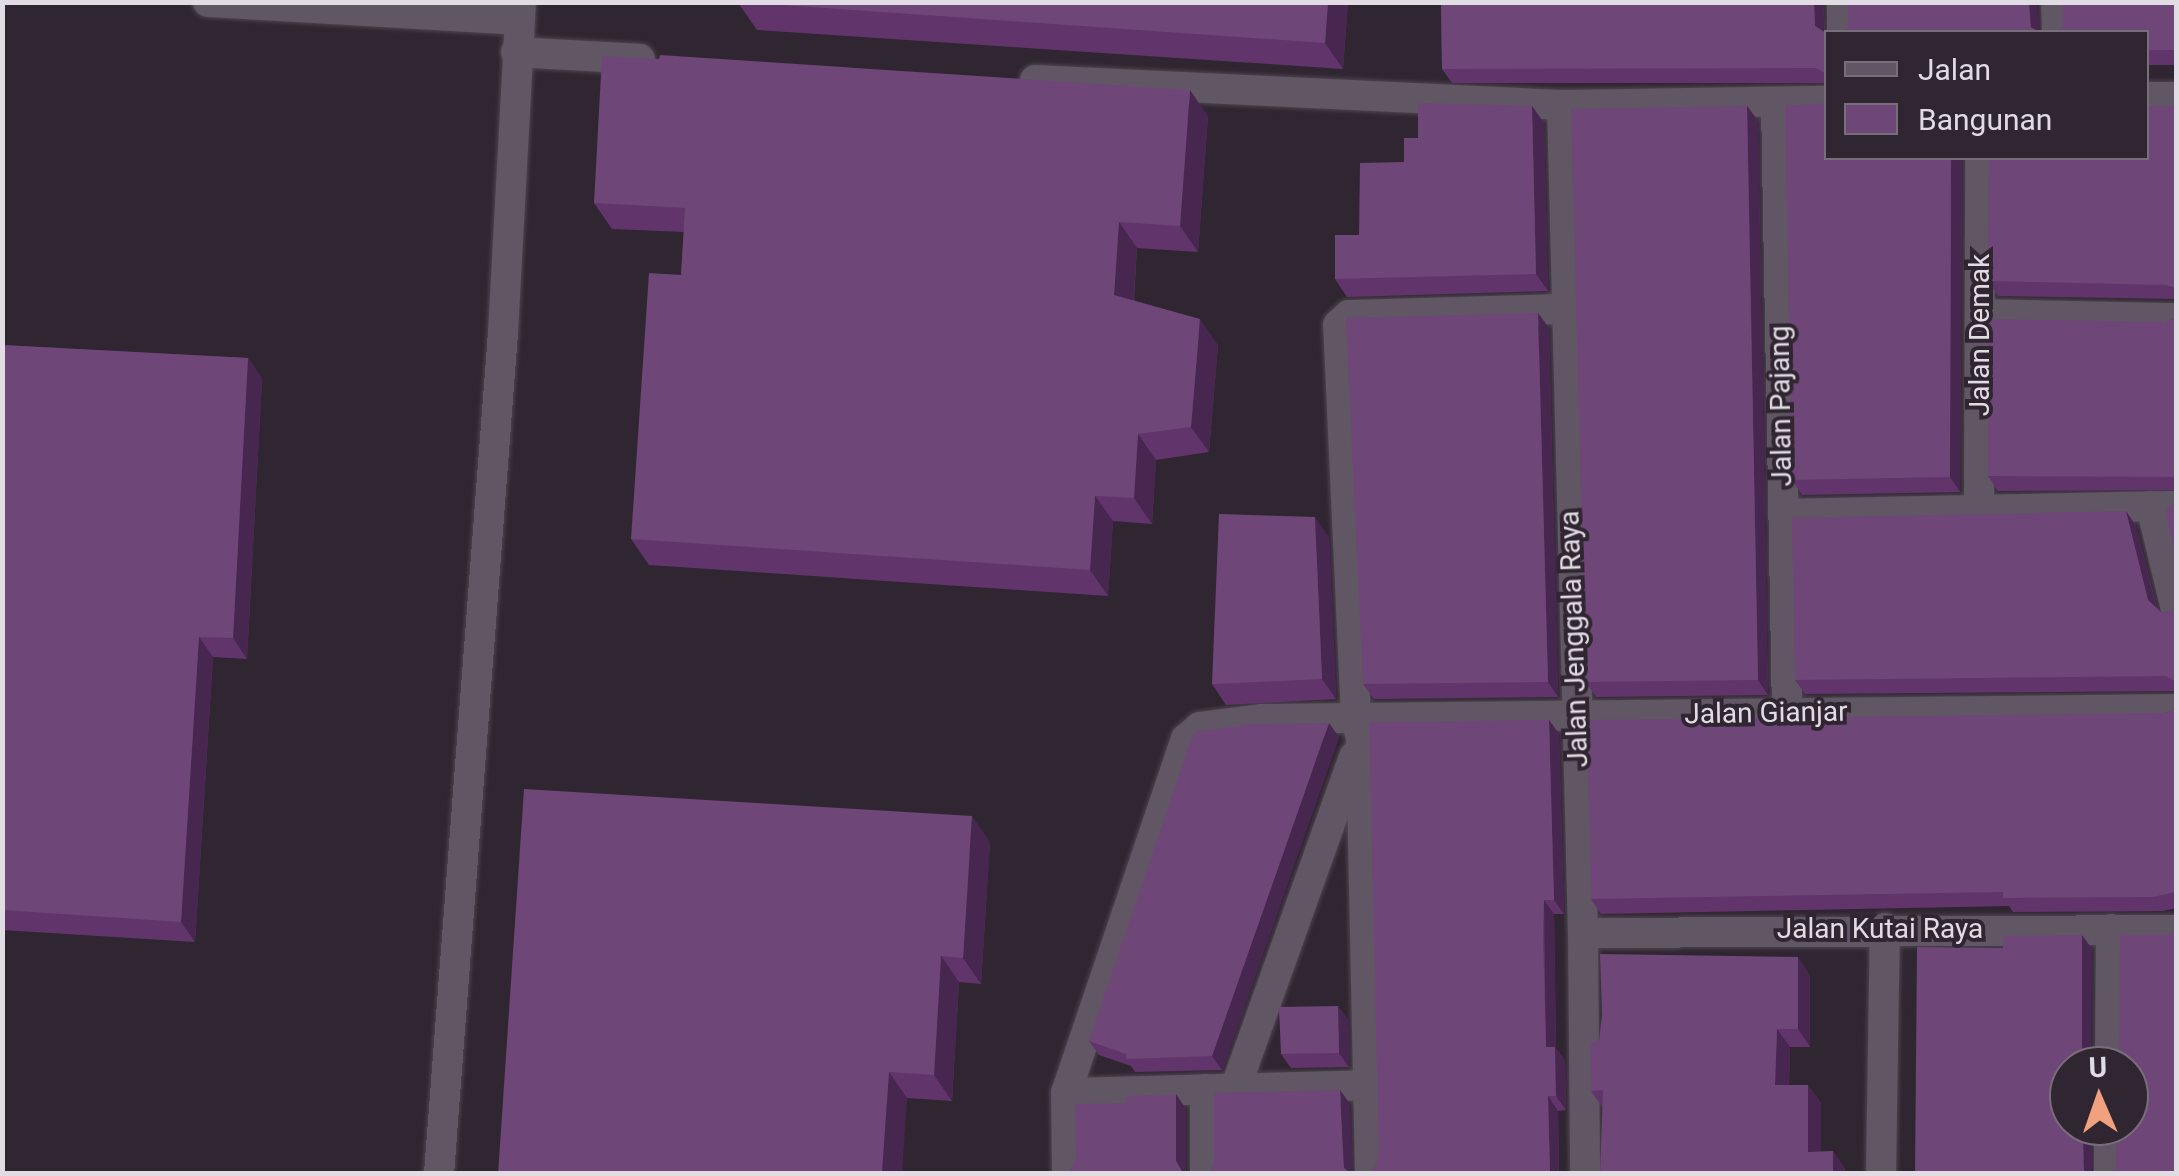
<!DOCTYPE html>
<html>
<head>
<meta charset="utf-8">
<style>
	body { margin:0 }
	#map { position:relative; width:2179px; height:1176px; overflow:hidden; background:#302632; font-family:Roboto,sans-serif }
	div>[style] { position:absolute }
	.roads { filter:drop-shadow(0 0 2px #4c444e) drop-shadow(0 0 2px #4c444e) }
	.street>* { height:30px; margin:-15px; padding:0 15px; transform-origin:15px; border-radius:15px; background:#615664 }
	.wall>* { inset:0; background:#61346b }
	.shaded-wall>* { inset:0; background:#47274f }
	.building>* { inset:0; background:#6e4678 }
	span { translate:-50% -50%; white-space:nowrap; text-align:center; line-height:1.15; -webkit-text-stroke:8px #302632; paint-order:stroke }
	.street-label { font-size:28px; color:#e1dbe3 }
	.frame { position:absolute; inset:0; border:5px solid #e1dbe3; pointer-events:none }
	.legend { position:absolute; left:1824px; top:30px; width:325px; height:130px; box-sizing:border-box; background:#302632; border:2px solid #776e79; margin:0; padding:12px 18px; list-style:none; font-size:30px; color:#e1dbe3 }
	.legend li { display:flex; align-items:center; gap:20px; height:50px }
	.legend b { width:50px; border:2px solid #776e79 }
	.north { position:absolute; left:2049px; top:1046px; width:100px; height:100px; box-sizing:border-box; background:#302632; border:2px solid #776e79; border-radius:50%; rotate:358deg; font-size:28px; font-weight:700; line-height:40px; text-align:center; color:#e1dbe3 }
	.north::after { content:''; display:block; margin:auto; width:35px; height:45px; background:#f1a17d; clip-path:polygon(50% 0,100% 100%,50% 72%,0 100%) }
</style>
</head>
<body>
<div id="map">
	<div class="roads">
		<div class="street">
			<div style="left:208px;top:2px;width:312px;rotate:3.3deg"></div>
			<div style="left:1842px;top:2px;width:30px;rotate:90deg"></div>
			<div style="left:2056px;top:2px;width:30px;rotate:88deg"></div>
			<div style="left:516px;top:52px;width:124px;rotate:3.2deg"></div>
			<div style="left:1035px;top:80px;width:528px;rotate:2.72deg"></div>
			<div style="left:1562px;top:105px;width:264px;rotate:-0.9deg"></div>
			<div style="left:2146px;top:97px;width:30px"></div>
			<div style="left:1776px;top:102px;width:609px;rotate:88.97deg"></div>
			<div style="left:1562px;top:105px;width:828px;rotate:88.55deg"></div>
			<div style="left:1583px;top:933px;width:241px;rotate:89.5deg"></div>
			<div style="left:1981px;top:314px;width:195px;rotate:1.2deg"></div>
			<div style="left:2151px;top:506px;width:106px;rotate:76.4deg"></div>
			<div style="left:1979px;top:513px;width:355px;rotate:-89.8deg"></div>
			<div style="left:1783px;top:514px;width:393px;rotate:-1.2deg"></div>
			<div style="left:1583px;top:933px;width:593px;rotate:-0.29deg"></div>
			<div style="left:2110px;top:1066px;width:137px;rotate:-89.6deg"></div>
			<div style="left:1205px;top:1089px;width:85px;rotate:90deg"></div>
			<div style="left:1235px;top:1089px;width:353px;rotate:-70.3deg"></div>
			<div style="left:1066px;top:1093px;width:303px;rotate:-1.5deg"></div>
			<div style="left:439px;top:1174px;width:843px;rotate:-85.65deg"></div>
			<div style="left:503px;top:333px;width:331px;rotate:-86.9deg"></div>
			<div style="left:1067px;top:1174px;width:81px;rotate:-90.7deg"></div>
			<div style="left:1066px;top:1093px;width:374px;rotate:-71.3deg"></div>
			<div style="left:1186px;top:739px;width:18px;rotate:-41deg"></div>
			<div style="left:1200px;top:727px;width:63px;rotate:-7.4deg"></div>
			<div style="left:1262px;top:719px;width:914px;rotate:-0.63deg"></div>
			<div style="left:1370px;top:1174px;width:435px;rotate:-91.2deg"></div>
			<div style="left:1361px;top:739px;width:22px;rotate:-103deg"></div>
			<div style="left:1356px;top:718px;width:393px;rotate:-92.6deg"></div>
			<div style="left:1338px;top:325px;width:15px;rotate:-42deg"></div>
			<div style="left:1349px;top:315px;width:215px;rotate:-1.6deg"></div>
			<div style="left:1881px;top:1174px;width:246px;rotate:-89.1deg"></div>
			<div style="left:2109px;top:1174px;width:48px;rotate:-90deg"></div>
		</div>
	</div>
	<div class="wall">
		<div style="clip-path:polygon(1348px 2px,1343px 69px,757px 30px,739px 4px)"></div>
		<div style="clip-path:polygon(1441px 2px,1823px 2px,1825px 32px,1826px 33px,1826px 83px,1452px 83px,1442px 69px)"></div>
		<div style="clip-path:polygon(2176px 2px,2176px 65px,2146px 65px,2146px 32px)"></div>
		<div style="clip-path:polygon(1825px 103px,1962px 158px,1960px 492px,1802px 495px,1792px 480px)"></div>
		<div style="clip-path:polygon(1532px 106px,1544px 123px,1548px 291px,1347px 297px,1335px 279px,1359px 235px,1418px 138px)"></div>
		<div style="clip-path:polygon(1747px 106px,1758px 121px,1768px 695px,1596px 697px,1586px 682px)"></div>
		<div style="clip-path:polygon(2176px 106px,2176px 299px,1998px 296px,1988px 281px)"></div>
		<div style="clip-path:polygon(1208px 116px,1198px 252px,1137px 248px,1134px 300px,1218px 345px,1209px 452px,1156px 460px,1152px 524px,1113px 521px,1108px 596px,649px 565px,631px 539px,681px 275px,684px 232px,612px 229px,594px 203px)"></div>
		<div style="clip-path:polygon(2176px 317px,2176px 490px,1998px 491px,1988px 476px,2166px 322px)"></div>
		<div style="clip-path:polygon(1549px 328px,1558px 697px,1374px 699px,1363px 684px)"></div>
		<div style="clip-path:polygon(2px 345px,248px 358px,262px 379px,247px 659px,213px 657px,195px 942px,2px 930px)"></div>
		<div style="clip-path:polygon(2126px 511px,2136px 526px,2157px 608px,2162px 613px,2176px 609px,2176px 691px,1805px 694px,1795px 680px)"></div>
		<div style="clip-path:polygon(1329px 537px,1336px 699px,1226px 705px,1212px 684px)"></div>
		<div style="clip-path:polygon(2176px 708px,2176px 908px,2163px 911px,2013px 912px,2009px 906px,1601px 914px,1591px 899px,2166px 713px)"></div>
		<div style="clip-path:polygon(1549px 720px,1559px 734px,1564px 914px,1554px 914px,1556px 1048px,1565px 1061px,1566px 1110px,1558px 1111px,1559px 1174px,1371px 1174px,1379px 1159px)"></div>
		<div style="clip-path:polygon(1339px 737px,1222px 1070px,1135px 1072px,1131px 1066px,1099px 1055px,1089px 1041px)"></div>
		<div style="clip-path:polygon(990px 842px,981px 984px,959px 982px,952px 1101px,907px 1098px,498px 1174px)"></div>
		<div style="clip-path:polygon(1810px 975px,1810px 1047px,1790px 1047px,1789px 1085px,1808px 1085px,1821px 1103px,1821px 1152px,1833px 1151px,1845px 1169px,1845px 1174px,1600px 1174px,1603px 1108px,1591px 1091px,1599px 1041px)"></div>
		<div style="clip-path:polygon(1338px 1006px,1348px 1020px,1349px 1067px,1291px 1068px,1281px 1054px)"></div>
	</div>
	<div class="shaded-wall">
		<div style="clip-path:polygon(1328px 2px,1348px 2px,1343px 69px,1325px 43px)"></div>
		<div style="clip-path:polygon(1814px 2px,1823px 2px,1825px 40px,1815px 26px)"></div>
		<div style="clip-path:polygon(2029px 2px,2037px 2px,2040px 32px,2031px 27px)"></div>
		<div style="clip-path:polygon(1190px 90px,1208px 116px,1198px 252px,1180px 226px)"></div>
		<div style="clip-path:polygon(1532px 106px,1544px 123px,1548px 291px,1536px 274px)"></div>
		<div style="clip-path:polygon(1747px 106px,1758px 121px,1768px 695px,1758px 680px)"></div>
		<div style="clip-path:polygon(1951px 158px,1962px 158px,1960px 492px,1950px 477px)"></div>
		<div style="clip-path:polygon(1119px 222px,1137px 248px,1132px 321px,1114px 295px)"></div>
		<div style="clip-path:polygon(1538px 313px,1549px 328px,1558px 697px,1548px 682px)"></div>
		<div style="clip-path:polygon(1200px 319px,1218px 345px,1209px 452px,1191px 427px)"></div>
		<div style="clip-path:polygon(248px 358px,262px 379px,247px 659px,233px 638px)"></div>
		<div style="clip-path:polygon(1138px 434px,1156px 460px,1152px 524px,1134px 498px)"></div>
		<div style="clip-path:polygon(1095px 496px,1113px 521px,1108px 596px,1090px 570px)"></div>
		<div style="clip-path:polygon(2126px 511px,2136px 526px,2158px 614px,2148px 600px)"></div>
		<div style="clip-path:polygon(1315px 517px,1329px 537px,1336px 699px,1322px 679px)"></div>
		<div style="clip-path:polygon(199px 637px,213px 657px,195px 942px,181px 922px)"></div>
		<div style="clip-path:polygon(1549px 720px,1559px 734px,1564px 914px,1554px 900px)"></div>
		<div style="clip-path:polygon(1329px 723px,1339px 737px,1222px 1070px,1212px 1056px)"></div>
		<div style="clip-path:polygon(972px 816px,990px 842px,981px 984px,963px 958px)"></div>
		<div style="clip-path:polygon(1544px 900px,1554px 914px,1556px 1048px,1565px 1061px,1566px 1110px,1556px 1096px,1546px 1047px)"></div>
		<div style="clip-path:polygon(2082px 935px,2092px 949px,2091px 1066px,2089px 1066px,2082px 1053px)"></div>
		<div style="clip-path:polygon(941px 956px,959px 982px,952px 1101px,934px 1075px)"></div>
		<div style="clip-path:polygon(1798px 957px,1810px 975px,1810px 1047px,1798px 1029px)"></div>
		<div style="clip-path:polygon(1338px 1006px,1348px 1020px,1349px 1067px,1339px 1053px)"></div>
		<div style="clip-path:polygon(1777px 1029px,1790px 1047px,1788px 1103px,1775px 1085px)"></div>
		<div style="clip-path:polygon(889px 1072px,907px 1098px,902px 1174px,882px 1174px)"></div>
		<div style="clip-path:polygon(1808px 1085px,1821px 1103px,1821px 1170px,1808px 1152px)"></div>
		<div style="clip-path:polygon(1340px 1090px,1350px 1104px,1353px 1174px,1347px 1174px,1344px 1168px)"></div>
		<div style="clip-path:polygon(1176px 1094px,1186px 1109px,1186px 1174px,1184px 1174px,1176px 1161px)"></div>
		<div style="clip-path:polygon(1548px 1096px,1558px 1111px,1559px 1174px,1550px 1174px)"></div>
		<div style="clip-path:polygon(2083px 1126px,2092px 1126px,2093px 1174px,2086px 1174px,2084px 1170px)"></div>
		<div style="clip-path:polygon(1833px 1151px,1845px 1169px,1845px 1174px,1833px 1174px)"></div>
	</div>
	<div class="building">
		<div style="clip-path:polygon(739px 2px,1328px 2px,1325px 43px)"></div>
		<div style="clip-path:polygon(1441px 2px,1814px 2px,1815px 26px,1826px 33px,1826px 74px,1816px 68px,1442px 69px)"></div>
		<div style="clip-path:polygon(1848px 2px,2029px 2px,2031px 27px,2040px 32px,1838px 32px,1848px 28px)"></div>
		<div style="clip-path:polygon(2063px 2px,2176px 2px,2176px 50px,2146px 50px,2146px 32px,2053px 32px,2063px 27px)"></div>
		<div style="clip-path:polygon(660px 55px,1190px 90px,1180px 226px,1119px 222px,1114px 295px,1200px 319px,1191px 427px,1138px 434px,1134px 498px,1095px 496px,1090px 570px,631px 539px,649px 273px,681px 275px,685px 208px,594px 203px,602px 56px,659px 59px)"></div>
		<div style="clip-path:polygon(1826px 101px,1826px 158px,1951px 158px,1950px 477px,1792px 480px,1785px 106px,1825px 103px)"></div>
		<div style="clip-path:polygon(1418px 103px,1532px 106px,1536px 274px,1335px 279px,1335px 235px,1359px 235px,1360px 163px,1404px 162px,1404px 138px,1418px 138px)"></div>
		<div style="clip-path:polygon(1747px 106px,1758px 680px,1586px 682px,1571px 109px)"></div>
		<div style="clip-path:polygon(2146px 106px,2176px 106px,2176px 288px,2166px 285px,1988px 281px,1989px 158px,2146px 158px)"></div>
		<div style="clip-path:polygon(1538px 313px,1548px 682px,1363px 684px,1346px 318px)"></div>
		<div style="clip-path:polygon(2176px 317px,2176px 477px,1988px 476px,1988px 319px,2166px 322px)"></div>
		<div style="clip-path:polygon(2px 345px,248px 358px,233px 638px,199px 637px,181px 922px,2px 910px)"></div>
		<div style="clip-path:polygon(2176px 503px,2176px 559px,2165px 510px)"></div>
		<div style="clip-path:polygon(2126px 511px,2148px 600px,2162px 613px,2176px 609px,2176px 682px,2166px 676px,1795px 680px,1792px 518px)"></div>
		<div style="clip-path:polygon(1219px 514px,1315px 517px,1322px 679px,1212px 684px)"></div>
		<div style="clip-path:polygon(2176px 708px,2176px 892px,2153px 897px,2003px 898px,2003px 892px,1591px 899px,1587px 720px,2166px 713px)"></div>
		<div style="clip-path:polygon(1549px 720px,1554px 900px,1544px 900px,1543px 935px,1546px 1047px,1555px 1047px,1556px 1096px,1548px 1096px,1550px 1174px,1371px 1174px,1379px 1159px,1369px 722px)"></div>
		<div style="clip-path:polygon(1329px 723px,1212px 1056px,1126px 1059px,1126px 1054px,1089px 1041px,1192px 736px,1198px 731px,1254px 724px)"></div>
		<div style="clip-path:polygon(524px 789px,972px 816px,963px 958px,941px 956px,934px 1075px,889px 1072px,882px 1174px,498px 1174px)"></div>
		<div style="clip-path:polygon(2176px 934px,2176px 1174px,2107px 1174px,2116px 1168px,2117px 1126px,2129px 1126px,2129px 1066px,2109px 1066px,2116px 1062px,2119px 1053px,2120px 935px)"></div>
		<div style="clip-path:polygon(2082px 935px,2082px 1053px,2089px 1066px,2069px 1066px,2069px 1126px,2083px 1126px,2084px 1170px,2089px 1174px,1915px 1174px,1917px 947px,2003px 948px,2003px 936px)"></div>
		<div style="clip-path:polygon(1600px 954px,1798px 957px,1798px 1029px,1777px 1029px,1775px 1085px,1808px 1085px,1808px 1152px,1833px 1151px,1833px 1174px,1600px 1174px,1603px 1090px,1591px 1091px,1590px 1042px,1599px 1041px,1602px 1015px)"></div>
		<div style="clip-path:polygon(1338px 1006px,1339px 1053px,1281px 1054px,1279px 1007px)"></div>
		<div style="clip-path:polygon(1340px 1090px,1344px 1168px,1352px 1174px,1204px 1174px,1211px 1170px,1214px 1161px,1214px 1093px)"></div>
		<div style="clip-path:polygon(1176px 1094px,1176px 1161px,1184px 1174px,1068px 1174px,1076px 1159px,1075px 1104px,1126px 1103px,1126px 1096px)"></div>
	</div>
	<div class="street-label">
		<span style="left:1980px;top:335px;rotate:-90deg">Jalan Demak</span>
		<span style="left:1781px;top:406px;rotate:-91deg">Jalan Pajang</span>
		<span style="left:1574px;top:639px;rotate:-92deg">Jalan Jenggala Raya</span>
		<span style="left:1766px;top:713px;rotate:-1deg">Jalan Gianjar</span>
		<span style="left:1880px;top:929px">Jalan Kutai Raya</span>
	</div>
	<div class="frame"></div>
	<ul class="legend">
	<li><b style="height:12px;background:#615664"></b>Jalan</li>
	<li><b style="height:28px;background:#6e4678"></b>Bangunan</li>
	</ul>
	<div class="north">U</div>
</div>
</body>
</html>
